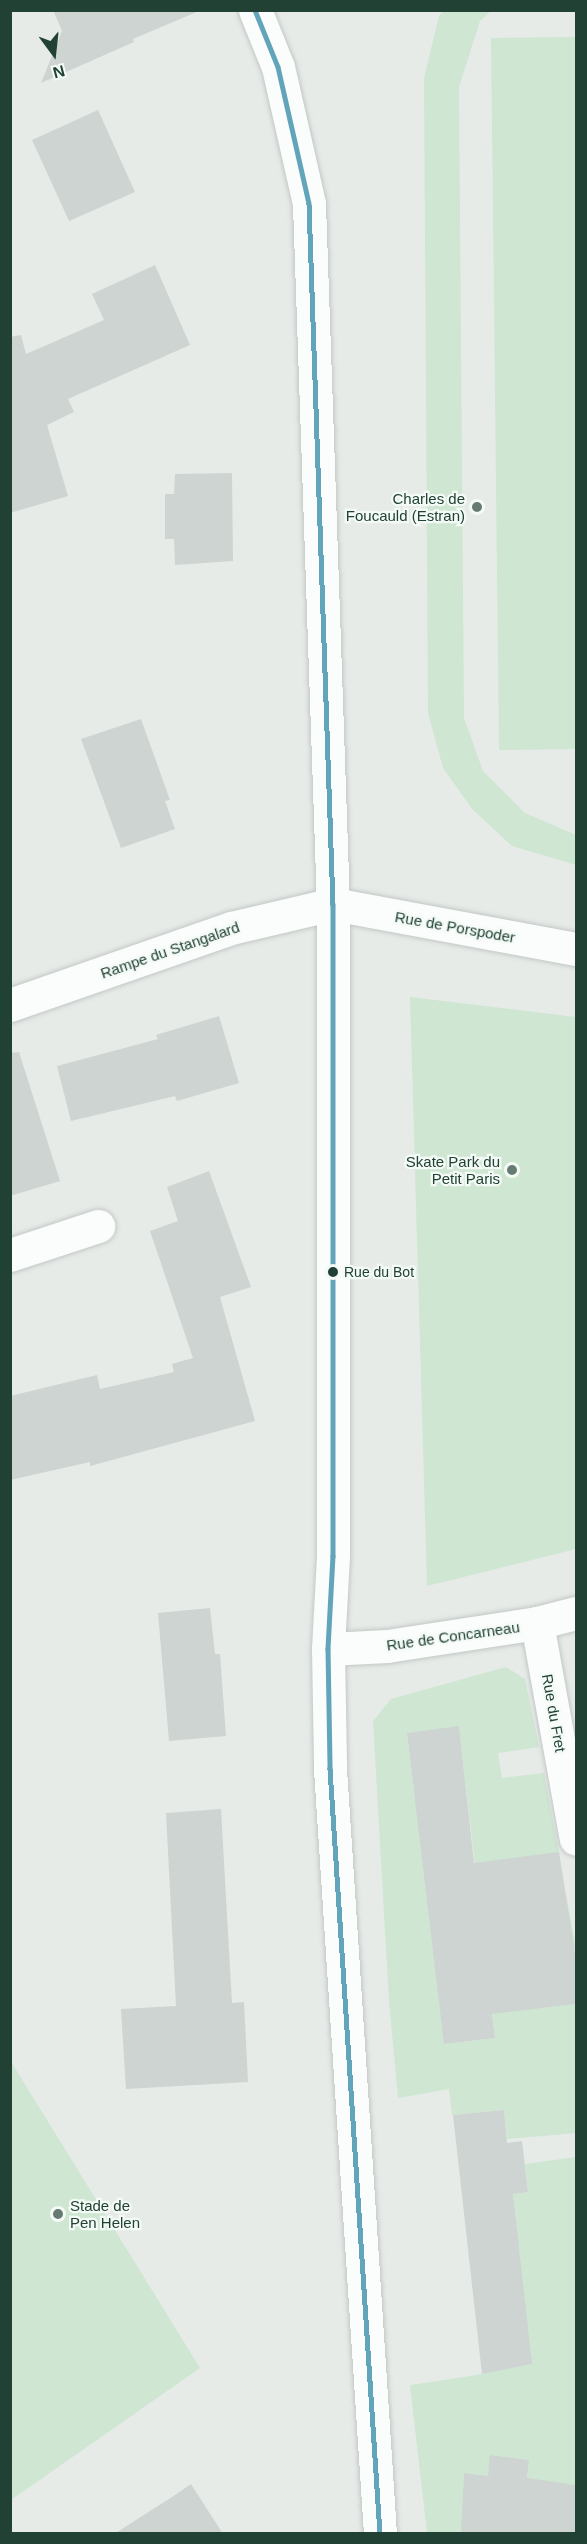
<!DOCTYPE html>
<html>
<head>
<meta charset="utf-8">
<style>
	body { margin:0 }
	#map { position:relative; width:587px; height:2544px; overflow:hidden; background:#e6ebe8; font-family:Arial,sans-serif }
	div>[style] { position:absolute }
	.green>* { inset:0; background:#cee6d2 }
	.building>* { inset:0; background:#ced4d1 }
	.roads { filter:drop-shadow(0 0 2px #c3c8c5) drop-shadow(0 0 2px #c3c8c5) }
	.minor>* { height:33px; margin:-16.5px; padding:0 16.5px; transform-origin:16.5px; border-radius:16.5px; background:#fbfcfc }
	.tertiary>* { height:33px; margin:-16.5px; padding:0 16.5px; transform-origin:16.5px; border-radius:16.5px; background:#fbfcfc }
	.bus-1>* { height:4.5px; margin:-2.25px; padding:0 2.25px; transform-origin:2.25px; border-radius:2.25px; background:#62a4ba }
	.dots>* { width:16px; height:16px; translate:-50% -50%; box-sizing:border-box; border:3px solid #f4faf6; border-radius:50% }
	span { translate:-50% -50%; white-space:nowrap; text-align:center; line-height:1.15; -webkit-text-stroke:4.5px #f4faf6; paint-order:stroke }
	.bus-label { font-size:14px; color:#214134 }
	.left { translate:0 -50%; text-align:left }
	.poi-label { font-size:15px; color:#214134 }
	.right { translate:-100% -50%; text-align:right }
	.street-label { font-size:15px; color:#214134 }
	.frame { position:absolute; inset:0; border:12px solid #214134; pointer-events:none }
	.north { position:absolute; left:24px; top:24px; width:60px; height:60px; -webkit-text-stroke:4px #f4faf6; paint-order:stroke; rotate:165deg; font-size:16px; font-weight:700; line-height:24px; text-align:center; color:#214134 }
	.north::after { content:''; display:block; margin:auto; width:21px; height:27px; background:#214134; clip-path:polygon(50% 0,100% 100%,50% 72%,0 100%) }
</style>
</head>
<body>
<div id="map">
	<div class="green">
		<div style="clip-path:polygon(444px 10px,491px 11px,480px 21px,459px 87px,464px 718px,483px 771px,525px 813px,576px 835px,576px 865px,512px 846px,473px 810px,443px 768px,428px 713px,424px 78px,439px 16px)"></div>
		<div style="clip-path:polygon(576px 37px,576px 749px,499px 750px,491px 38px)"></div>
		<div style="clip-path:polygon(410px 997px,576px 1017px,576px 1549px,427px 1586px)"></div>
		<div style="clip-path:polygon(evenodd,506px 1667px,525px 1679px,539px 1747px,498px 1753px,502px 1778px,544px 1773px,559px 1852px,524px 1899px,566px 1894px,576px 1948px,534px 1954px,543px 2008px,576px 2004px,576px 2133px,507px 2139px,504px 2110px,452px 2115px,449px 2089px,398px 2098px,389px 2001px,373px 1721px,391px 1699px,506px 1667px,459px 1727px,495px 2038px,445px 2044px,407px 1733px,459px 1727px)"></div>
		<div style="clip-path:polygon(10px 2060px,200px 2368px,11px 2500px,10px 2500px)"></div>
		<div style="clip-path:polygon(576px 2157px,576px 2351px,574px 2352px,576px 2352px,576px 2485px,527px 2480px,529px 2460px,491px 2455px,488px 2476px,464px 2473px,462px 2533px,427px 2533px,410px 2385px,471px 2376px,531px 2364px,513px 2194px,528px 2192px,525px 2164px)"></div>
	</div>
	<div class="building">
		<div style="clip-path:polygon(53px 10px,199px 10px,199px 11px,133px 39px,134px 42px,41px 83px,62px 31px)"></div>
		<div style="clip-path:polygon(98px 110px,135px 192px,69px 221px,32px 140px)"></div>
		<div style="clip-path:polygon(155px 265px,190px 345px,68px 399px,74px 412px,47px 425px,68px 496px,10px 513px,10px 337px,21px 335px,26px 354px,104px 320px,92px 294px)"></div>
		<div style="clip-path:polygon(232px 473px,233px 561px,175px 565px,174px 539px,165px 539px,165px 494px,174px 494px,175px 474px)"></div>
		<div style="clip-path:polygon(141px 719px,170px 800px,165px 801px,175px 829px,121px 848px,81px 739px)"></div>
		<div style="clip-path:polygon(219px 1016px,239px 1083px,177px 1101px,175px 1096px,71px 1121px,57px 1066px,158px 1039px,156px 1035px)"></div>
		<div style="clip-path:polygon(19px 1052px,60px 1181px,10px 1196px,10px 1053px)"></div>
		<div style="clip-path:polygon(209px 1171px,251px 1287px,220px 1297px,255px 1421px,90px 1466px,90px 1462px,10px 1480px,10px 1396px,97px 1375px,100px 1389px,174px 1372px,172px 1364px,193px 1358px,150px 1231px,178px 1221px,167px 1187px)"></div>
		<div style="clip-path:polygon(210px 1608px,215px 1654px,220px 1654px,226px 1736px,169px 1741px,158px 1613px)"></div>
		<div style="clip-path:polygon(459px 1726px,474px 1863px,559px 1852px,576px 1959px,576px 2004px,492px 2014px,495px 2038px,444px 2044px,407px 1733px)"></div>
		<div style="clip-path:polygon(221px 1809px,232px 2003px,244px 2002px,248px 2082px,126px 2089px,121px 2009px,176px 2006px,166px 1813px)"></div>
		<div style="clip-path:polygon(504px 2110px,507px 2143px,522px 2141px,528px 2192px,513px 2194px,532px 2364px,482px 2374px,453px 2115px)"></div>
		<div style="clip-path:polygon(490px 2455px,529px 2460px,527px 2478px,576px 2485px,576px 2534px,461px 2534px,464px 2473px,488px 2476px)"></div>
		<div style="clip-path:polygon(191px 2484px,223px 2534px,114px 2534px,172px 2497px)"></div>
	</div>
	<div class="roads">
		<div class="minor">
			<div style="left:10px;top:1005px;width:234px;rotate:-19.2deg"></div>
			<div style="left:231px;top:928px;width:105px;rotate:-13.2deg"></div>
			<div style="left:333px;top:904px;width:247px;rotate:10.5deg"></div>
			<div style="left:10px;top:1255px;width:93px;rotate:-18.2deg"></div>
			<div style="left:537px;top:1623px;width:219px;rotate:79.8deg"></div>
			<div style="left:328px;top:1649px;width:59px;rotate:-2.9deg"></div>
			<div style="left:387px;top:1646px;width:152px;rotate:-8.7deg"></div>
			<div style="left:537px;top:1623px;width:40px;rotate:-14.4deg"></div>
		</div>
		<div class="tertiary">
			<div style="left:255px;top:10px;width:61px;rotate:68deg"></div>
			<div style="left:278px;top:67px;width:140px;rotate:77.2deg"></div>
			<div style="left:309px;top:204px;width:700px;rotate:88.04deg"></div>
			<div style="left:333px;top:904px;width:652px;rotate:90deg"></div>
			<div style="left:333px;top:1556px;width:93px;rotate:93.1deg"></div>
			<div style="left:328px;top:1649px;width:120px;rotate:89deg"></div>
			<div style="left:330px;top:1769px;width:767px;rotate:86.26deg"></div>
		</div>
	</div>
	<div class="bus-1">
		<div style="left:255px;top:10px;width:61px;rotate:68deg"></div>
		<div style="left:278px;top:67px;width:140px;rotate:77.2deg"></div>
		<div style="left:309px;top:204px;width:700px;rotate:88.04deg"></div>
		<div style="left:333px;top:904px;width:652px;rotate:90deg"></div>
		<div style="left:333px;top:1556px;width:93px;rotate:93.1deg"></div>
		<div style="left:328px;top:1649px;width:120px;rotate:89deg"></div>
		<div style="left:330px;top:1769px;width:767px;rotate:86.26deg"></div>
	</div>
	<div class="dots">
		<div style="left:477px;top:507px;background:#667c73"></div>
		<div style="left:512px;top:1170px;background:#667c73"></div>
		<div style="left:333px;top:1272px;background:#214134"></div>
		<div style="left:58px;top:2214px;background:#667c73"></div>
	</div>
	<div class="bus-label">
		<span class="left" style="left:344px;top:1272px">Rue du Bot</span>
	</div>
	<div class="poi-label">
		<span class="right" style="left:465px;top:507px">Charles de<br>Foucauld (Estran)</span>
		<span class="right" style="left:500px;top:1170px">Skate Park du<br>Petit Paris</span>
		<span class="left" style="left:70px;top:2214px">Stade de<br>Pen Helen</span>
	</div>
	<div class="street-label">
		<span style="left:455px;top:927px;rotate:10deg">Rue de Porspoder</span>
		<span style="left:170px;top:950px;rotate:-19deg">Rampe du Stangalard</span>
		<span style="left:453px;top:1636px;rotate:-8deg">Rue de Concarneau</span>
		<span style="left:554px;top:1713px;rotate:80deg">Rue du Fret</span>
	</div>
	<div class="frame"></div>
	<div class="north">N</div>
</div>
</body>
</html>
